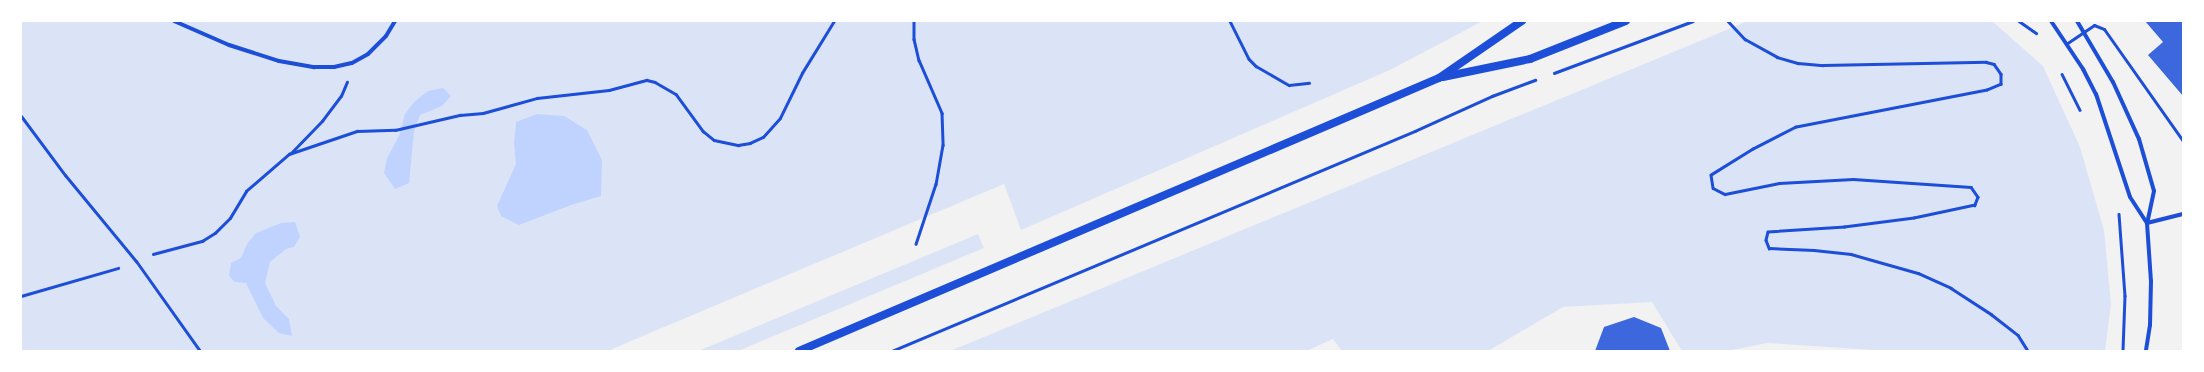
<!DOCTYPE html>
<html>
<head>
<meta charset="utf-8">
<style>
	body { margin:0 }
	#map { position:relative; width:2204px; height:372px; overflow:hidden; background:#f2f2f2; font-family:"IBM Plex Sans",sans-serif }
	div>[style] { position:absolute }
	.green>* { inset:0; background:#dbe4f7 }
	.water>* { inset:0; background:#bfd3fe }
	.building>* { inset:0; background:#3d67dc }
	.path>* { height:2.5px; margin:-1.25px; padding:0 1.25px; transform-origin:1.25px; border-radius:1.25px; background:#1d4ed8 }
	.service>* { height:3px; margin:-1.5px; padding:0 1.5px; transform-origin:1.5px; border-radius:1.5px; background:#1d4ed8 }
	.minor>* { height:4px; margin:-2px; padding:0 2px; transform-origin:2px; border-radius:2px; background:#1d4ed8 }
	.secondary>* { height:8px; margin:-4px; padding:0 4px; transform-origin:4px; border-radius:4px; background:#1d4ed8 }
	span { translate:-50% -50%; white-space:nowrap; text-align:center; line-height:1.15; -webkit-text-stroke:3px #fff; paint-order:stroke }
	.frame { position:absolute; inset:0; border:22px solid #fff; pointer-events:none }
</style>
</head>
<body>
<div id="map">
	<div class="green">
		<div style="clip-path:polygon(21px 21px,1483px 21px,1390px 70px,1021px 230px,1004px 184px,612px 349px,611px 351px,21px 351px)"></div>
		<div style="clip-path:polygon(1748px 21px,1992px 21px,2043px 66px,2080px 147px,2104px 230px,2111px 304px,2105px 351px,1890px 351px,1767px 343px,1727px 351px,1682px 351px,1652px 302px,1563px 307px,1488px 351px,1342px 351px,1333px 339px,1306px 351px,950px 351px)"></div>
		<div style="clip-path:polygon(978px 234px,984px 248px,738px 351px,698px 351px)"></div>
	</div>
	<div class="water">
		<div style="clip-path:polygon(443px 88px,451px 96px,442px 106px,420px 115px,414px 131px,409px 183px,395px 189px,384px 173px,387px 158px,399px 136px,405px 114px,414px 102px,428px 91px)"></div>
		<div style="clip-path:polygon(537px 114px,564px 116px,587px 130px,602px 160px,601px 196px,571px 205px,519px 225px,501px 216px,497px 206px,516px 164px,514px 143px,516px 122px)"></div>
		<div style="clip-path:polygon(295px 222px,300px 237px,294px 247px,286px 249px,270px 262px,265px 283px,276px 306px,289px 319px,292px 336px,279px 333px,263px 318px,246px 283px,235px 282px,229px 276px,231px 263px,241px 258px,247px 244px,256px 233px,281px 223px)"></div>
	</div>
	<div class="building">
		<div style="clip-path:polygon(2145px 21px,2183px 21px,2183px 96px,2148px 55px,2163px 42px)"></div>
		<div style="clip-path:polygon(1634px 317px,1661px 328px,1670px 351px,1595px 351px,1604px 327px)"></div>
	</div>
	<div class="path">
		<div style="left:914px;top:21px;width:18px;rotate:90deg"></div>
		<div style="left:914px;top:39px;width:22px;rotate:77deg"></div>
		<div style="left:919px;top:60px;width:58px;rotate:66.5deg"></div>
		<div style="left:942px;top:113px;width:32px;rotate:88deg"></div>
		<div style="left:943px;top:145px;width:40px;rotate:100deg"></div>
		<div style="left:936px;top:184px;width:63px;rotate:108.4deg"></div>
		<div style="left:1146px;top:21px;width:18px"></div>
		<div style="left:1230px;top:21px;width:42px;rotate:63.4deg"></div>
		<div style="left:1249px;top:59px;width:10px;rotate:45deg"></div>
		<div style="left:1256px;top:66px;width:38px;rotate:30deg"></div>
		<div style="left:1289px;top:85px;width:20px;rotate:-6deg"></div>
		<div style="left:1728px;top:21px;width:25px;rotate:47deg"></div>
		<div style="left:1745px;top:39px;width:37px;rotate:29deg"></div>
		<div style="left:1777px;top:57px;width:22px;rotate:16deg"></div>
		<div style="left:1798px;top:63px;width:25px;rotate:5deg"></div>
		<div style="left:1823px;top:65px;width:163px;rotate:-1.1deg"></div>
		<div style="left:1986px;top:62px;width:8px;rotate:14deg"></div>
		<div style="left:1994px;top:64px;width:12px;rotate:55deg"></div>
		<div style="left:2001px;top:74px;width:10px;rotate:90deg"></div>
		<div style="left:2001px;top:84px;width:15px;rotate:157deg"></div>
		<div style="left:1987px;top:90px;width:195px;rotate:169deg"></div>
		<div style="left:1796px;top:127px;width:48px;rotate:152.9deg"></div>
		<div style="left:1753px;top:149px;width:49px;rotate:148.2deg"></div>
		<div style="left:1711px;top:175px;width:13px;rotate:81deg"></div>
		<div style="left:1713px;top:188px;width:13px;rotate:27deg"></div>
		<div style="left:1725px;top:194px;width:55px;rotate:-11.5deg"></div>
		<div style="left:1779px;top:183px;width:74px;rotate:-3.1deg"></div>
		<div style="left:1853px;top:179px;width:118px;rotate:3.9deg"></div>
		<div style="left:1971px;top:187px;width:12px;rotate:55deg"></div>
		<div style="left:1978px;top:197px;width:9px;rotate:111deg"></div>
		<div style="left:1975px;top:205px;width:62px;rotate:168deg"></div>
		<div style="left:1914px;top:218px;width:70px;rotate:172.6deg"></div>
		<div style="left:1845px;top:227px;width:77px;rotate:176.3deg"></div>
		<div style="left:1768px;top:232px;width:8px;rotate:104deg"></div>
		<div style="left:1766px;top:240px;width:9px;rotate:69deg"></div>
		<div style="left:1769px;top:248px;width:45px;rotate:2.5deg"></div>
		<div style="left:1814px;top:250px;width:37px;rotate:6deg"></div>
		<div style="left:1851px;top:254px;width:70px;rotate:15.8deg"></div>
		<div style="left:1918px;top:273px;width:36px;rotate:24deg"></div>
		<div style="left:1951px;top:288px;width:48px;rotate:33deg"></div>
		<div style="left:1991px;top:314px;width:34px;rotate:38deg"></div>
		<div style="left:2018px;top:335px;width:19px;rotate:58deg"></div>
		<div style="left:2019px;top:21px;width:21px;rotate:35deg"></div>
		<div style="left:1554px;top:73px;width:148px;rotate:-20.5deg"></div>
		<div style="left:2062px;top:74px;width:40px;rotate:63.4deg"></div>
		<div style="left:291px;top:153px;width:45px;rotate:-45.9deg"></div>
		<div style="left:322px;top:121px;width:31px;rotate:-53deg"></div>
		<div style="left:341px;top:96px;width:15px;rotate:-67deg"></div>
		<div style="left:2119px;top:214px;width:82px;rotate:85.8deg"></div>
		<div style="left:2125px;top:296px;width:55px;rotate:92.1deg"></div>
		<div style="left:153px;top:254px;width:51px;rotate:-14.9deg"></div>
		<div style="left:202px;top:241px;width:15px;rotate:-32deg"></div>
		<div style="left:215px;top:233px;width:21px;rotate:-45deg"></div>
		<div style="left:230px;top:218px;width:31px;rotate:-59deg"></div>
		<div style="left:246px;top:191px;width:57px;rotate:-40.7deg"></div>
		<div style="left:289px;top:154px;width:72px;rotate:-18.7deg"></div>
		<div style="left:357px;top:131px;width:38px;rotate:-2deg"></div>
		<div style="left:395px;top:130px;width:67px;rotate:-13deg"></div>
		<div style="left:460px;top:115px;width:23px;rotate:-5deg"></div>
		<div style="left:483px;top:113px;width:56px;rotate:-15.5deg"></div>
		<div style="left:537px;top:98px;width:72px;rotate:-6.3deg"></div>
		<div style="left:609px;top:90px;width:39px;rotate:-15deg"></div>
		<div style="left:647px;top:80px;width:8px;rotate:14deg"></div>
		<div style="left:655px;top:82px;width:24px;rotate:30deg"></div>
		<div style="left:676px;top:94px;width:46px;rotate:53.9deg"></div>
		<div style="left:703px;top:131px;width:14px;rotate:39deg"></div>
		<div style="left:714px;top:140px;width:25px;rotate:12deg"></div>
		<div style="left:738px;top:145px;width:12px;rotate:-9deg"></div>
		<div style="left:750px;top:143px;width:14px;rotate:-25deg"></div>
		<div style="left:763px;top:137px;width:25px;rotate:-48deg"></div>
		<div style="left:780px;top:118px;width:50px;rotate:-63.9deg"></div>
		<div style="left:802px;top:73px;width:61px;rotate:-58.4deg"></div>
		<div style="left:21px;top:296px;width:101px;rotate:-16.1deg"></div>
		<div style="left:892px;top:351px;width:567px;rotate:-22.81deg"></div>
		<div style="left:1415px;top:131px;width:85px;rotate:-24.4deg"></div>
		<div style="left:1492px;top:96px;width:46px;rotate:-20.4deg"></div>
	</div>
	<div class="service">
		<div style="left:2066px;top:44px;width:34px;rotate:-34deg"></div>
		<div style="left:2094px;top:25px;width:11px;rotate:22deg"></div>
		<div style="left:2104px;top:29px;width:137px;rotate:54.8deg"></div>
		<div style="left:21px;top:116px;width:74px;rotate:53.3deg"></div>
		<div style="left:65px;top:175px;width:112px;rotate:50.5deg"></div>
		<div style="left:136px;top:261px;width:110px;rotate:54.6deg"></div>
	</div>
	<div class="minor">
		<div style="left:174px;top:21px;width:60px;rotate:23.6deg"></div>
		<div style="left:229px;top:45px;width:52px;rotate:17.7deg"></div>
		<div style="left:279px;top:61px;width:36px;rotate:10deg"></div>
		<div style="left:314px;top:67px;width:20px"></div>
		<div style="left:334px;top:67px;width:18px;rotate:-13deg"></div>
		<div style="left:352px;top:63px;width:18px;rotate:-29deg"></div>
		<div style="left:368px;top:54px;width:25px;rotate:-45deg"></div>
		<div style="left:386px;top:36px;width:17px;rotate:-59deg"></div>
		<div style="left:2051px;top:21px;width:58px;rotate:56.3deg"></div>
		<div style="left:2083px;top:69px;width:28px;rotate:63deg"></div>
		<div style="left:2096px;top:94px;width:108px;rotate:71.7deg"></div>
		<div style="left:2130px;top:197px;width:31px;rotate:57deg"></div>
		<div style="left:2077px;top:21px;width:71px;rotate:59.5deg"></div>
		<div style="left:2113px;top:82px;width:63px;rotate:65.5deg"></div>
		<div style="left:2139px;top:139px;width:54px;rotate:73.9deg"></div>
		<div style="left:2154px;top:191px;width:33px;rotate:102deg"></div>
		<div style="left:2147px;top:223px;width:58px;rotate:86.1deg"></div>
		<div style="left:2151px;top:281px;width:44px;rotate:91.3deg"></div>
		<div style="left:2150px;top:325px;width:26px;rotate:99deg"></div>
		<div style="left:2147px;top:223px;width:37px;rotate:-14deg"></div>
	</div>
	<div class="secondary">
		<div style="left:1443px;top:77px;width:89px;rotate:-11.7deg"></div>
		<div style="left:1530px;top:59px;width:103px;rotate:-21.6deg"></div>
		<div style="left:799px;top:351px;width:696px;rotate:-23.1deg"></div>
		<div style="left:1439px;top:78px;width:101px;rotate:-34.5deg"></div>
	</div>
	<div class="frame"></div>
</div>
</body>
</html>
